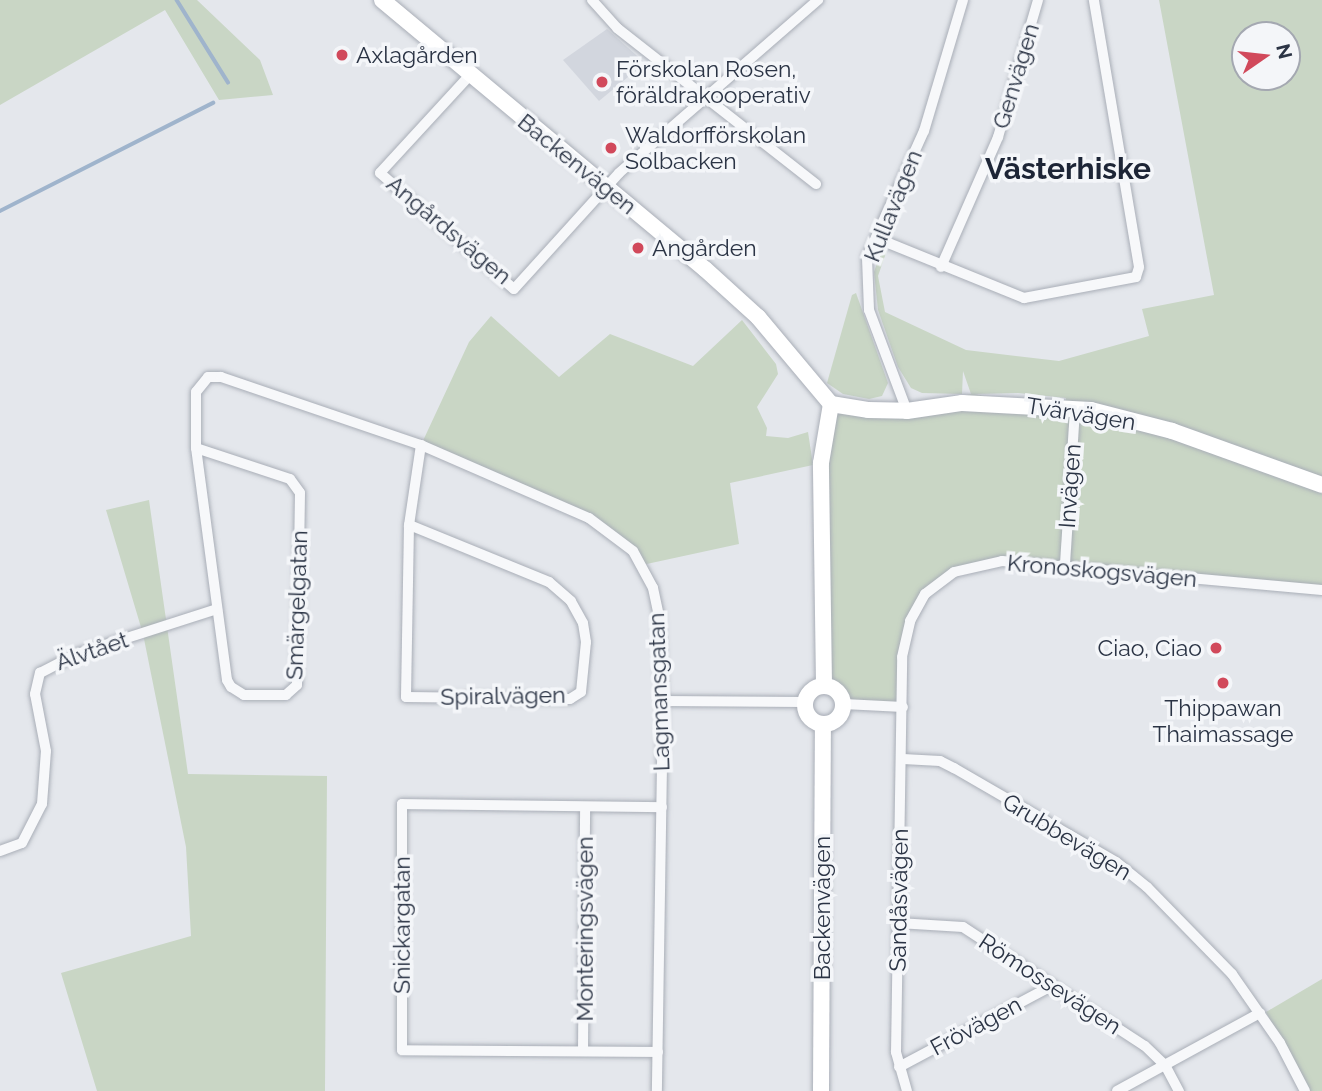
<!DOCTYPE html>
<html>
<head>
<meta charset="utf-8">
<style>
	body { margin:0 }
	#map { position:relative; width:1322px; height:1091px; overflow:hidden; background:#e4e7ec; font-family:Raleway,sans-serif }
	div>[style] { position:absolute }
	.built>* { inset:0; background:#d2d6de }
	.green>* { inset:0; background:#c9d6c5 }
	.stream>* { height:3.5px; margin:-1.75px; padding:0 1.75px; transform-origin:1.75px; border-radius:1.75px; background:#9fb4cc }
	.roads { filter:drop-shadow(0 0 2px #a9aeb7) drop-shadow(0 0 2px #a9aeb7) }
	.street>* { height:10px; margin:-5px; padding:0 5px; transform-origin:5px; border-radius:5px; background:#f7f8fa }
	.secondary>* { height:16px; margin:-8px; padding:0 8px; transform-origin:8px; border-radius:8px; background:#fff }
	.secondary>.ring { margin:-8px; padding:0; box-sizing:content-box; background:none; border:16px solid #fff; border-radius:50% }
	.dots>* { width:19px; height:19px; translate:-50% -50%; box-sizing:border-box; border:4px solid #f4f6f9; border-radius:50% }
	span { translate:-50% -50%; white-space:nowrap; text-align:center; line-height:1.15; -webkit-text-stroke:7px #f4f6f9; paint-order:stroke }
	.poi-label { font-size:23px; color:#2b3445 }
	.left { translate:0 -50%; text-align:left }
	.right { translate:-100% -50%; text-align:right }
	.street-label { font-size:23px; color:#2b3445 }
	.district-label { font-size:30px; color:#1d2536; font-weight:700 }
	.north { position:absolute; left:1231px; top:21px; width:70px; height:70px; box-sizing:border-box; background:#f4f6f9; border:2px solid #a4a8b1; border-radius:50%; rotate:76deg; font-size:19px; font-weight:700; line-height:28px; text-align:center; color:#2b3445 }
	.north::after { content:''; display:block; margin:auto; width:24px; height:32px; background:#d1495b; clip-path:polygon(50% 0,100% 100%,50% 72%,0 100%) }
</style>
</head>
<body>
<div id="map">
	<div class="built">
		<div style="clip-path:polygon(607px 29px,645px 63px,599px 101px,563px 60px)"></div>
	</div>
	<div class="green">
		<div style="clip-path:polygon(0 0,197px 0,260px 60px,273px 95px,219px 100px,165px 10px,0 105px)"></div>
		<div style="clip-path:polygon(evenodd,1159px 0,1322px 0,1322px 590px,1002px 561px,944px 579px,910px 621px,903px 707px,844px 704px,831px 686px,821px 463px,831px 404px,907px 411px,971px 394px,963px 371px,962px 394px,922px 393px,911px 388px,898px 367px,878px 310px,874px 272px,880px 254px,887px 250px,878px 276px,885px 312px,966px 350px,1059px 361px,1149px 336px,1142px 309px,1214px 295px,1159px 0,1245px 35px,1287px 35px,1287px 77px,1245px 77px,1245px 35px,1159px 0,1018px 393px,1066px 398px,1066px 407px,1012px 403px,975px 394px,1018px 393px)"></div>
		<div style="clip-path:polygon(856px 293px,888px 383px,882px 396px,869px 399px,843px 394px,827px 383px,852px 295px)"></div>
		<div style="clip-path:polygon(491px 316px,559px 377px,610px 334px,693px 366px,742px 320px,776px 364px,778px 374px,757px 407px,767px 428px,766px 436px,788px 438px,808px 432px,813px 465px,730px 483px,739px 544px,642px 565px,589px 518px,421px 445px,469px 342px)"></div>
		<div style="clip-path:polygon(149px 500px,188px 774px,327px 776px,325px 1091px,97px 1091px,61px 973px,191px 936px,186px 847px,143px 634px,106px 510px)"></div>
		<div style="clip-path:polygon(1322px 979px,1322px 1091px,1306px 1091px,1266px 1012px)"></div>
	</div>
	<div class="stream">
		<div style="left:177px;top:0;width:97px;rotate:58.1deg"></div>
		<div style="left:0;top:211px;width:239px;rotate:-26.9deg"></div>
	</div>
	<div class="roads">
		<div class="street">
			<div style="left:592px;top:0;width:38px;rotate:48deg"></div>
			<div style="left:617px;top:28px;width:253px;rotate:38.1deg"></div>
			<div style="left:470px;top:75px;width:133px;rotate:132.6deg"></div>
			<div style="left:380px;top:173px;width:177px;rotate:40.9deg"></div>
			<div style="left:514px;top:289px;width:156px;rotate:-47.8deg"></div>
			<div style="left:619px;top:173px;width:264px;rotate:-41deg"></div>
			<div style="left:876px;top:238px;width:160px;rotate:22.1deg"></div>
			<div style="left:1024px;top:298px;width:114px;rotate:-10.6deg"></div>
			<div style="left:1136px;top:277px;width:10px;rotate:-73deg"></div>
			<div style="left:1139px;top:267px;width:271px;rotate:-99.6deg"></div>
			<div style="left:941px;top:267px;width:142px;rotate:-66.3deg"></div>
			<div style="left:998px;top:137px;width:143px;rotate:-73.7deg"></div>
			<div style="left:907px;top:411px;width:108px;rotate:-110.6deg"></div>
			<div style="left:869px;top:310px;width:53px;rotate:-92.2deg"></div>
			<div style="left:867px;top:257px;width:138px;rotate:-65.7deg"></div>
			<div style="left:924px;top:131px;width:137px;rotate:-73.4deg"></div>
			<div style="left:196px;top:448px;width:99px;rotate:18.3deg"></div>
			<div style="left:290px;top:479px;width:17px;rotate:54deg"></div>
			<div style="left:300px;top:493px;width:192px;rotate:90.9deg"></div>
			<div style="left:297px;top:685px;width:15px;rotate:138deg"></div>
			<div style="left:286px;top:695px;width:42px;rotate:180deg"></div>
			<div style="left:244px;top:695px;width:15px;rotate:-148deg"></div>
			<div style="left:231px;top:687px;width:8px;rotate:-120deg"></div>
			<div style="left:227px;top:680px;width:234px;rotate:-97.6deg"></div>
			<div style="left:196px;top:448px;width:56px;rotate:-90deg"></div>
			<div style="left:196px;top:392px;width:19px;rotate:-51deg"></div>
			<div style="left:208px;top:377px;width:13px"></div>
			<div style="left:221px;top:377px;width:211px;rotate:18.8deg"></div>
			<div style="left:421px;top:445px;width:183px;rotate:23.5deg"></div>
			<div style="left:589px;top:518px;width:55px;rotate:36.9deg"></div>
			<div style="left:633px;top:551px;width:42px;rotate:61.6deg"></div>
			<div style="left:653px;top:588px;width:30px;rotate:78deg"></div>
			<div style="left:659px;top:617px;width:84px;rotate:87.3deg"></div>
			<div style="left:663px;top:701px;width:390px;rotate:90.9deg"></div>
			<div style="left:409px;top:525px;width:172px;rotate:91deg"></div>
			<div style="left:406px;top:697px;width:164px;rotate:0.7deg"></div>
			<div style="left:570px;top:699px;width:13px;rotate:-32deg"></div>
			<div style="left:581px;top:692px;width:50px;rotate:-84.3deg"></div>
			<div style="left:586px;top:642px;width:19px;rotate:-99deg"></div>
			<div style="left:583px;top:623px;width:25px;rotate:-119deg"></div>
			<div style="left:571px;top:601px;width:29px;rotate:-139deg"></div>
			<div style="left:549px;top:582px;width:151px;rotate:-157.8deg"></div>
			<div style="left:409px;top:525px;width:81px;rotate:-81.5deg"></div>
			<div style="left:1065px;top:564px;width:155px;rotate:-86.3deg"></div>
			<div style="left:663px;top:701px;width:141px;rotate:0.4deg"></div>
			<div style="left:844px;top:704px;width:59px;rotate:2.9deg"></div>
			<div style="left:903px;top:759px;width:37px;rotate:3deg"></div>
			<div style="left:940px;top:761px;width:16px;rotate:27deg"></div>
			<div style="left:954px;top:768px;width:187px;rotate:30.1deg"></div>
			<div style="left:1116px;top:862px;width:40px;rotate:39deg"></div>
			<div style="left:1147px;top:887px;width:122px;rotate:45.7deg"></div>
			<div style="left:1232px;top:974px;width:84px;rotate:55.2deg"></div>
			<div style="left:1280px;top:1043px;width:54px;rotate:62.5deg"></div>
			<div style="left:0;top:851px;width:23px;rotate:-20deg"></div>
			<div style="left:22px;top:843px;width:44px;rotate:-62.9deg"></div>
			<div style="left:42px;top:804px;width:53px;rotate:-85.7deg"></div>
			<div style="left:46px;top:751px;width:58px;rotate:-100.9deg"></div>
			<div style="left:35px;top:694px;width:22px;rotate:-77deg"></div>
			<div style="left:40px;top:673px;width:42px;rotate:-27.2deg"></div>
			<div style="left:77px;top:654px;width:147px;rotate:-17.8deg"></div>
			<div style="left:898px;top:923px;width:65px;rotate:3.5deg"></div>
			<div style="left:963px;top:927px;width:217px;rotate:33.2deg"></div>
			<div style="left:1145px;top:1046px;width:28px;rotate:44deg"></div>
			<div style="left:1165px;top:1065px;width:30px;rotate:62deg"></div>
			<div style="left:583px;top:1051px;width:243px;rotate:-89.5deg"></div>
			<div style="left:658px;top:1052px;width:256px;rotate:-179.6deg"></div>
			<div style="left:402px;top:1050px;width:246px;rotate:-90deg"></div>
			<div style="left:402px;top:804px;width:260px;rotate:0.7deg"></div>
			<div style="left:899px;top:1067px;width:174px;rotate:-28deg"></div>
			<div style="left:907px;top:1091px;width:41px;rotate:-105.8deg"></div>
			<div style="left:896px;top:1052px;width:395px;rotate:-89.1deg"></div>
			<div style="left:902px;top:657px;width:37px;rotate:-77deg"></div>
			<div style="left:910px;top:621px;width:31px;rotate:-61deg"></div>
			<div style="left:925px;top:594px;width:36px;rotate:-37deg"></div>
			<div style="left:954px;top:572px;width:49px;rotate:-12.9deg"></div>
			<div style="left:1002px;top:561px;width:321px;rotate:5.2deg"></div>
			<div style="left:1117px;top:1091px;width:163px;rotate:-28.6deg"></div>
		</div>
		<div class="secondary">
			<div style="left:382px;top:0;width:420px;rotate:39.8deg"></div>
			<div style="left:705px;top:269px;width:72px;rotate:42.2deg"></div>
			<div style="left:758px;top:317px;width:114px;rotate:50deg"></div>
			<div style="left:831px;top:404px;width:37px;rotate:9deg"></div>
			<div style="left:868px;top:410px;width:39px;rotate:1deg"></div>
			<div style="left:907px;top:411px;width:56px;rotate:-8.3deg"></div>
			<div style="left:962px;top:403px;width:129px;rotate:3.1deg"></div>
			<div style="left:1091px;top:410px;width:84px;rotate:14.5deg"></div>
			<div style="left:1172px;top:431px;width:159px;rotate:19.8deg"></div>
			<div style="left:824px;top:685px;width:222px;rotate:-90.8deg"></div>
			<div style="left:821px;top:463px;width:60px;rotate:-80.4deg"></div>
			<div class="ring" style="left:805px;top:686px;width:22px;height:22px"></div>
			<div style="left:821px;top:1091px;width:367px;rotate:-89.7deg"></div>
		</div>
	</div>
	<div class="dots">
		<div style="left:342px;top:55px;background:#d1495b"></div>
		<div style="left:602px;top:82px;background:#d1495b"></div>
		<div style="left:611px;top:148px;background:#d1495b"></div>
		<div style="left:638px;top:248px;background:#d1495b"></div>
		<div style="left:1216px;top:648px;background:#d1495b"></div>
		<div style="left:1223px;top:683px;background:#d1495b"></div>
	</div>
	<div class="poi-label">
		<span class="left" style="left:356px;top:55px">Axlagården</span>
		<span class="left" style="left:616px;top:82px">Förskolan Rosen,<br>föräldrakooperativ</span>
		<span class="left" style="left:625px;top:148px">Waldorfförskolan<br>Solbacken</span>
		<span class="left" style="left:652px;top:248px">Angården</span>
		<span class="right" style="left:1202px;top:648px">Ciao, Ciao</span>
		<span style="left:1223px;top:721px">Thippawan<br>Thaimassage</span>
	</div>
	<div class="street-label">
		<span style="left:1016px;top:76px;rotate:-73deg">Genvägen</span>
		<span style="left:577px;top:164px;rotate:39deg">Backenvägen</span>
		<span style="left:893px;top:206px;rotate:-68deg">Kullavägen</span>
		<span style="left:449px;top:230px;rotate:40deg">Angårdsvägen</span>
		<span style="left:1081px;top:414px;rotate:9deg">Tvärvägen</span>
		<span style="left:1070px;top:486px;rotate:-86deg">Invägen</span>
		<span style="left:1102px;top:571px;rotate:5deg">Kronoskogsvägen</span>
		<span style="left:297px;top:605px;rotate:-88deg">Smärgelgatan</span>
		<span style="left:92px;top:651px;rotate:-19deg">Älvtået</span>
		<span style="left:659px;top:692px;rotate:-92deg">Lagmansgatan</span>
		<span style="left:503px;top:696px;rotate:-1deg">Spiralvägen</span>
		<span style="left:1067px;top:837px;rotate:31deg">Grubbevägen</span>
		<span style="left:899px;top:900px;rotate:-89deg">Sandåsvägen</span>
		<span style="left:822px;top:908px;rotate:-90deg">Backenvägen</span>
		<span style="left:402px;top:925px;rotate:-90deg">Snickargatan</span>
		<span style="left:585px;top:929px;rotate:-90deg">Monteringsvägen</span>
		<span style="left:1050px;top:984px;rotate:33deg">Römossevägen</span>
		<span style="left:976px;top:1026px;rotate:-28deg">Frövägen</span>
	</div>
	<div class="district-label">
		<span style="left:1068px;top:169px">Västerhiske</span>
	</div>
	<div class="north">N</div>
</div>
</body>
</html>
